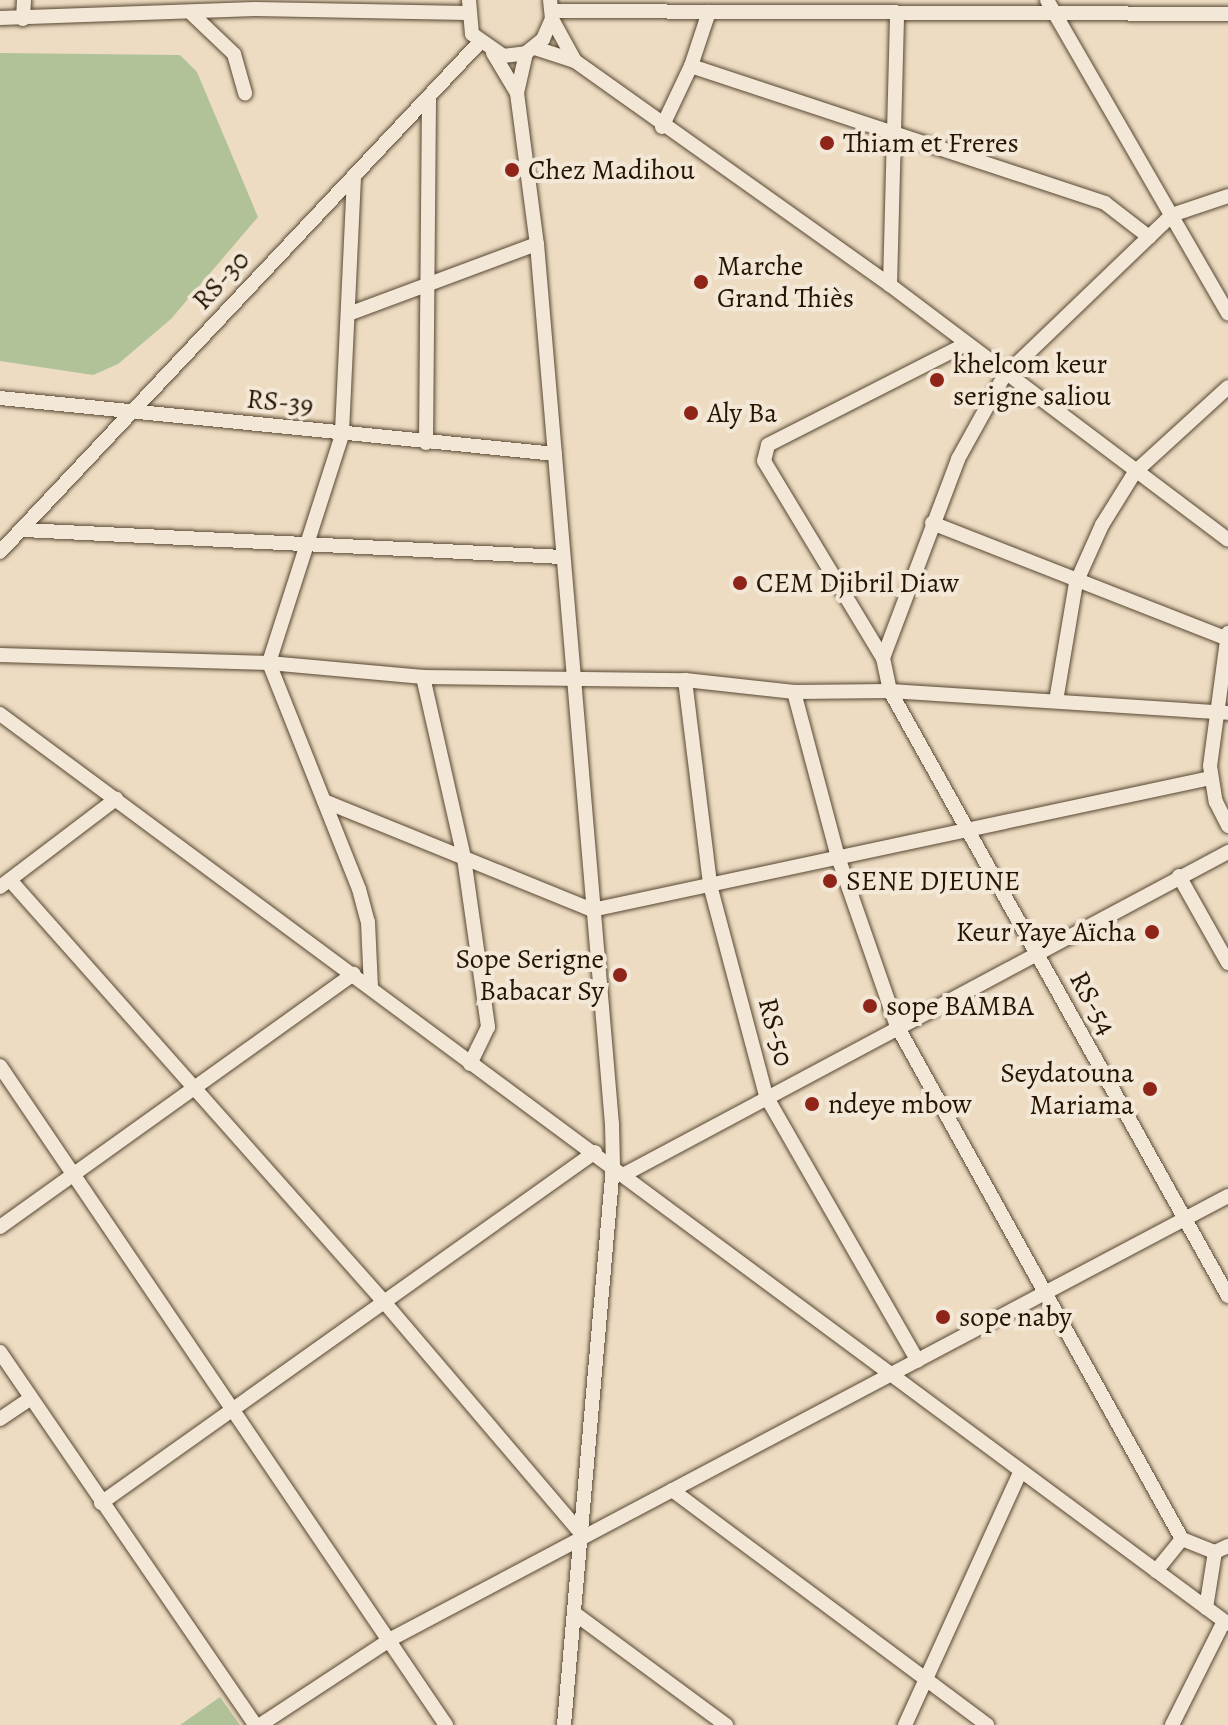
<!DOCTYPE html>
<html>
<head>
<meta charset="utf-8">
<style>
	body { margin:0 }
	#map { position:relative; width:1228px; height:1725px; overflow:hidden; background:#eddcc2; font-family:Alegreya,serif }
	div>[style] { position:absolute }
	.green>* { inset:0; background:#b2c298 }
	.roads { filter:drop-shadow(0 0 2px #584732) drop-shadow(0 0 2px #584732) }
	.minor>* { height:14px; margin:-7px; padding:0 7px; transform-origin:7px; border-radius:7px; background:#f3e8d7 }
	.dots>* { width:22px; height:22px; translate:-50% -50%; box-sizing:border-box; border:4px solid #f3e8d7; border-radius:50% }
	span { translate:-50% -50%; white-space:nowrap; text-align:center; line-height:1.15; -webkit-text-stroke:8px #f3e8d7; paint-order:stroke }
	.poi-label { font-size:28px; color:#271502 }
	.left { translate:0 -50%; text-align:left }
	.right { translate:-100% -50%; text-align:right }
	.street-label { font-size:28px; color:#271502 }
</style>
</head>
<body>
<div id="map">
	<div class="green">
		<div style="clip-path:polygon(0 53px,180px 55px,197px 72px,258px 217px,171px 319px,118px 364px,93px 375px,0 361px)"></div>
		<div style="clip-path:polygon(220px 1697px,240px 1725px,180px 1725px)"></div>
	</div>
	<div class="roads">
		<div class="minor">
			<div style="left:469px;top:0;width:34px;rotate:85deg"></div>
			<div style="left:472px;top:34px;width:38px;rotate:35deg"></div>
			<div style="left:503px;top:56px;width:23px;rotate:-7deg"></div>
			<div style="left:526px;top:53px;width:22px;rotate:-39deg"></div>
			<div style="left:543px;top:39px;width:22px;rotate:-66deg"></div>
			<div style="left:552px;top:19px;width:19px;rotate:-96deg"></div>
			<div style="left:1047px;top:0;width:362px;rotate:60deg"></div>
			<div style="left:552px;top:11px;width:676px;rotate:0.25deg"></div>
			<div style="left:192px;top:14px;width:58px;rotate:43.6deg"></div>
			<div style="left:234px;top:54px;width:41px;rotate:74.2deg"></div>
			<div style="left:0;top:18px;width:255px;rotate:-2deg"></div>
			<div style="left:255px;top:9px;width:212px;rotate:1.1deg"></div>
			<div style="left:23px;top:19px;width:19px;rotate:-87deg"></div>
			<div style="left:552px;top:19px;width:48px;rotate:61.3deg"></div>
			<div style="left:535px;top:48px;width:42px;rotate:18deg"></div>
			<div style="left:575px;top:61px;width:387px;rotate:35.4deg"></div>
			<div style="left:890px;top:285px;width:423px;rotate:37deg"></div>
			<div style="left:493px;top:53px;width:47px;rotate:59deg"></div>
			<div style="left:517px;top:93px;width:152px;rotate:82.5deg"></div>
			<div style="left:537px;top:244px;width:883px;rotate:85.13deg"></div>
			<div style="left:612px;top:1124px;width:42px;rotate:88.6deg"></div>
			<div style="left:613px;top:1166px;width:561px;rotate:95.01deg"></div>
			<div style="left:691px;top:66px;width:436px;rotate:18.3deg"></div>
			<div style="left:1105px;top:203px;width:56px;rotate:37.7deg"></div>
			<div style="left:517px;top:93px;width:41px;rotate:-77.3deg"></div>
			<div style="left:662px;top:127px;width:68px;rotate:-64.6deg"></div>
			<div style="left:691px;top:66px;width:57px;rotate:-71.6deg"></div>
			<div style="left:354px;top:177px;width:258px;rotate:92.7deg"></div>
			<div style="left:342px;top:435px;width:239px;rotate:107.8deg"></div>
			<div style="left:269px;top:663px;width:243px;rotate:68.3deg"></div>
			<div style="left:359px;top:889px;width:34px;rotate:75deg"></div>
			<div style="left:368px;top:922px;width:65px;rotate:87.4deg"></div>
			<div style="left:890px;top:285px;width:272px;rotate:-88.5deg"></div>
			<div style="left:351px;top:313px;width:198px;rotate:-20.4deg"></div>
			<div style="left:966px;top:344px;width:222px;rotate:153deg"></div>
			<div style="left:768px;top:445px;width:16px;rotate:104deg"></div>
			<div style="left:764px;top:461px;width:230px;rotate:58.9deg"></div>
			<div style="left:883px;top:658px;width:34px;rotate:78deg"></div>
			<div style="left:890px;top:691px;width:693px;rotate:60.81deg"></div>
			<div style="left:0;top:398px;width:558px;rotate:5.76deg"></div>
			<div style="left:426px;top:443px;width:346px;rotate:-89.5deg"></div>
			<div style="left:932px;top:523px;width:315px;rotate:21.4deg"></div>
			<div style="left:24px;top:530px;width:539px;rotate:2.87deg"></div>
			<div style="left:0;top:552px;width:699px;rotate:-46.74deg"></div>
			<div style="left:1228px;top:633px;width:134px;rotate:97.7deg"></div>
			<div style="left:1210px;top:766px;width:36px;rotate:81deg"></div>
			<div style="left:1216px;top:802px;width:27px;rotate:63deg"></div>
			<div style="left:0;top:655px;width:269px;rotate:1.7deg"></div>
			<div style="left:269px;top:663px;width:155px;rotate:5.2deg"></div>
			<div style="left:423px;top:677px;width:262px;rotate:0.7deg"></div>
			<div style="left:685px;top:680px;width:110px;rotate:6.3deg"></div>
			<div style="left:794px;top:692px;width:96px;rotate:-0.6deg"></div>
			<div style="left:890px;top:691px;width:339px;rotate:3.7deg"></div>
			<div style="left:883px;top:658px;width:213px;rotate:-69.3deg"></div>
			<div style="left:958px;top:459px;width:95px;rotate:-61deg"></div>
			<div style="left:1004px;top:376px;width:233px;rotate:-43.8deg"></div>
			<div style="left:1172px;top:215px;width:59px;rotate:-18.7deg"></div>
			<div style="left:423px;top:677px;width:186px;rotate:77.2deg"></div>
			<div style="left:464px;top:858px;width:171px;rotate:81.9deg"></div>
			<div style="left:488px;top:1027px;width:41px;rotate:115.9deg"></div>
			<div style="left:685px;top:680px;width:207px;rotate:83deg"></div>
			<div style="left:710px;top:885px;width:218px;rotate:75.1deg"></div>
			<div style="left:766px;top:1096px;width:305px;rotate:60.2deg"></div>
			<div style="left:794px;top:692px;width:171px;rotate:75.1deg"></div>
			<div style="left:838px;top:857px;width:179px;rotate:70.8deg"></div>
			<div style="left:897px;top:1026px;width:587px;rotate:60.95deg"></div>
			<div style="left:1056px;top:701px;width:120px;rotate:-80.4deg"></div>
			<div style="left:1076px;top:583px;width:64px;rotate:-65.9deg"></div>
			<div style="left:1102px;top:525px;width:62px;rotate:-58.1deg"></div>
			<div style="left:1135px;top:472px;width:126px;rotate:-42.4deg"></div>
			<div style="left:0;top:714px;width:1528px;rotate:36.54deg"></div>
			<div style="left:324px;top:801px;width:289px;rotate:22.1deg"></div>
			<div style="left:592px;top:910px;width:633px;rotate:-12.04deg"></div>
			<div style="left:1179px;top:876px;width:100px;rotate:60.6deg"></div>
			<div style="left:10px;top:880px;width:565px;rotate:48.44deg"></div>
			<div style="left:385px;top:1303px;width:299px;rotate:49.6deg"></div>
			<div style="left:0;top:887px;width:146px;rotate:-37.2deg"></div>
			<div style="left:0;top:1066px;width:796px;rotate:55.91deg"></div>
			<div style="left:625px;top:1174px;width:684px;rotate:-28.1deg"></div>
			<div style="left:0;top:1227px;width:435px;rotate:-35.6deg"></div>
			<div style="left:0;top:1352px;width:452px;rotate:55.6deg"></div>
			<div style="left:0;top:1419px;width:36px;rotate:-34deg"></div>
			<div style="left:672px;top:1490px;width:393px;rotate:36.7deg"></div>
			<div style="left:101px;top:1503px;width:606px;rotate:-35.39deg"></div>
			<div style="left:1156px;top:1571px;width:41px;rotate:-50.9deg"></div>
			<div style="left:1182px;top:1539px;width:35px;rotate:22deg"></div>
			<div style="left:1215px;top:1552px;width:14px;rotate:-25deg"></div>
			<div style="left:1206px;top:1608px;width:57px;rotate:-80.9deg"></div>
			<div style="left:574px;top:1613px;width:189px;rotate:36.4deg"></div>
			<div style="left:260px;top:1725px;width:157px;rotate:-33.3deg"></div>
			<div style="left:391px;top:1639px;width:947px;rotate:-27.89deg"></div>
			<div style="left:905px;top:1725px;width:279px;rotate:-65.5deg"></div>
			<div style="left:1172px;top:1725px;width:116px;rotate:-63.4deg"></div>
		</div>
	</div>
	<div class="dots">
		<div style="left:827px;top:143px;background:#8f2418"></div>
		<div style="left:512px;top:170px;background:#8f2418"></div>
		<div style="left:701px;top:282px;background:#8f2418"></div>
		<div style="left:937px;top:380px;background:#8f2418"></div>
		<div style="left:691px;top:413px;background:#8f2418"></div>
		<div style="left:740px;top:583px;background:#8f2418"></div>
		<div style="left:830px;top:881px;background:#8f2418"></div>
		<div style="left:1152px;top:932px;background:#8f2418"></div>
		<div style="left:620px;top:975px;background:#8f2418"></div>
		<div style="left:870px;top:1006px;background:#8f2418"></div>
		<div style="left:1150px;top:1089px;background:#8f2418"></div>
		<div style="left:812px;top:1104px;background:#8f2418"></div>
		<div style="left:943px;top:1317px;background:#8f2418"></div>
	</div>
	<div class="poi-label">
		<span class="left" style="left:843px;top:143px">Thiam et Freres</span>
		<span class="left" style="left:528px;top:170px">Chez Madihou</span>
		<span class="left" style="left:717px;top:282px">Marche<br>Grand Thiès</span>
		<span class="left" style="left:953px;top:380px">khelcom keur<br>serigne saliou</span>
		<span class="left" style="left:707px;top:413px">Aly Ba</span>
		<span class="left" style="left:756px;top:583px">CEM Djibril Diaw</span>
		<span class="left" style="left:846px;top:881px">SENE DJEUNE</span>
		<span class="right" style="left:1136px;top:932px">Keur Yaye Aïcha</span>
		<span class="right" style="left:604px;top:975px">Sope Serigne<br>Babacar Sy</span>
		<span class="left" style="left:886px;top:1006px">sope BAMBA</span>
		<span class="right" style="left:1134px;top:1089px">Seydatouna<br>Mariama</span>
		<span class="left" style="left:828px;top:1104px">ndeye mbow</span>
		<span class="left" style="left:959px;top:1317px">sope naby</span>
	</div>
	<div class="street-label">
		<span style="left:221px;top:280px;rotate:-47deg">RS-30</span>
		<span style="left:280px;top:402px;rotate:6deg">RS-39</span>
		<span style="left:1093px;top:1003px;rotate:62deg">RS-54</span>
		<span style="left:776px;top:1032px;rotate:75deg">RS-50</span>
	</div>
</div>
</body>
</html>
